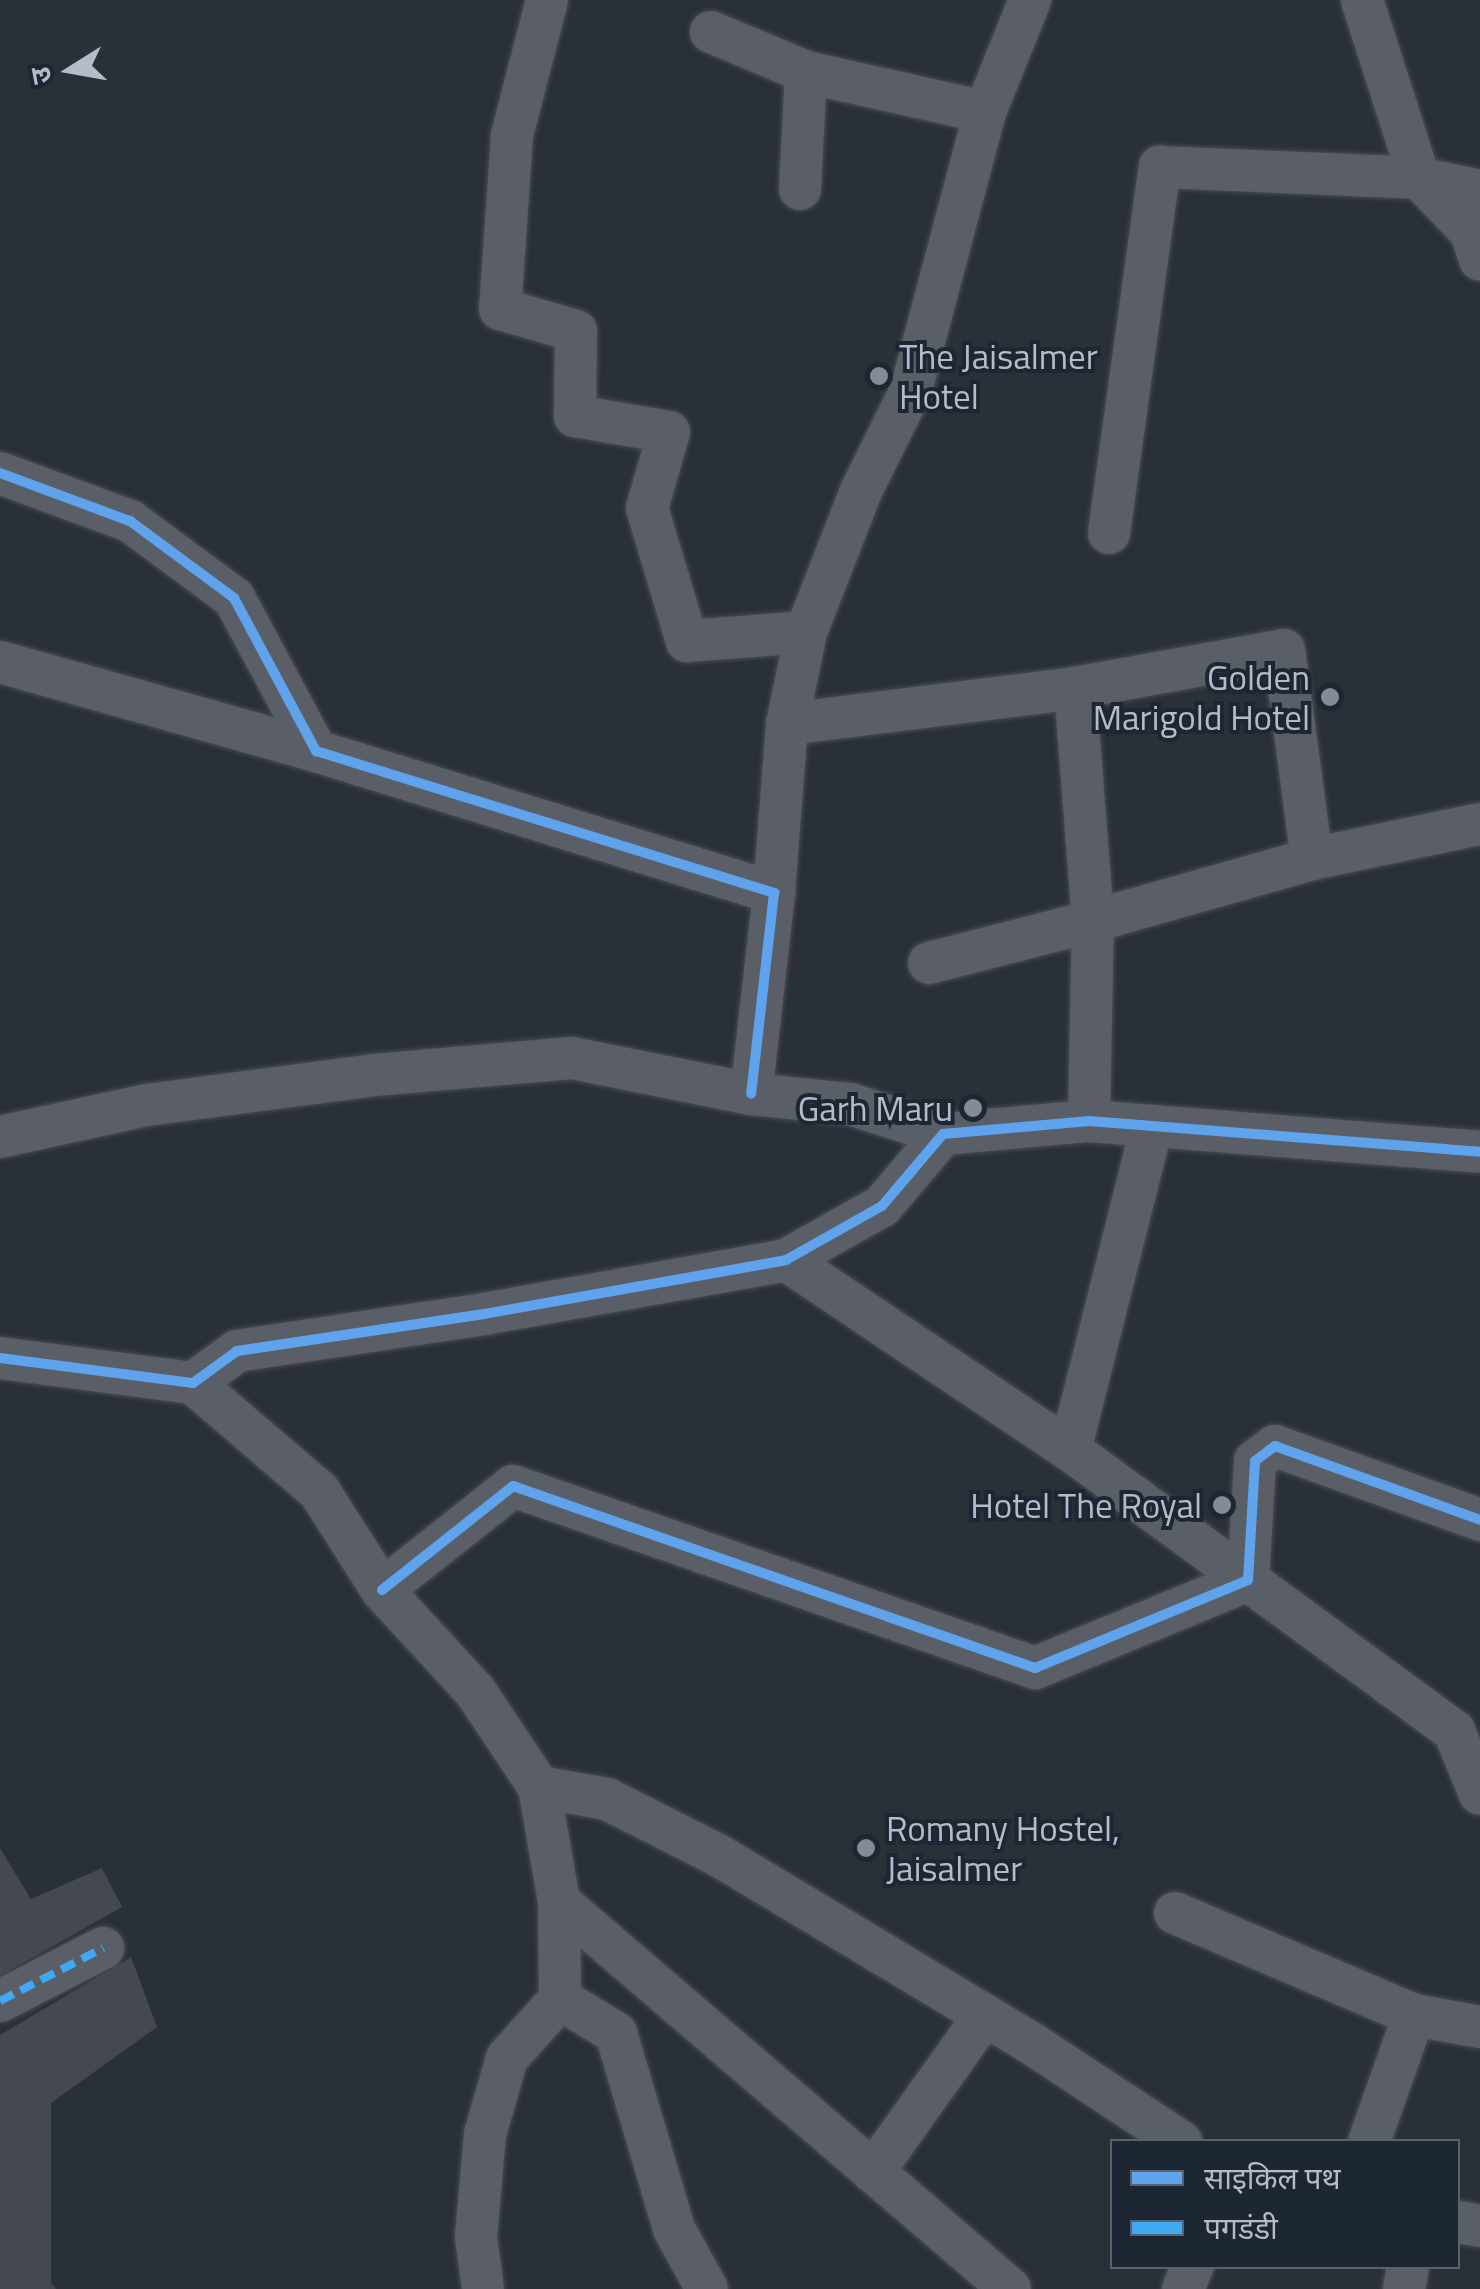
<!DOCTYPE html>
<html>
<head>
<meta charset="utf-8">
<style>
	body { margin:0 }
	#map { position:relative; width:1480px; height:2289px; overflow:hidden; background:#2a3038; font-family:"Titillium Web","Noto Sans Devanagari",sans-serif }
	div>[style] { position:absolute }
	.building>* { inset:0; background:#444950 }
	.roads { filter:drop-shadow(0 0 2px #484c53) drop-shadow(0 0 2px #484c53) }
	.minor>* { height:42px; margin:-21px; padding:0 21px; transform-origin:21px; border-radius:21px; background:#5a5e66 }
	.quiet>* { height:8px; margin-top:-4px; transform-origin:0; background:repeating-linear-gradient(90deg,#3fa9f5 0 15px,transparent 0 23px) }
	.cycleway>* { height:10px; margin:-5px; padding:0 5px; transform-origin:5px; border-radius:5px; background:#60a3ed }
	.dots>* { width:28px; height:28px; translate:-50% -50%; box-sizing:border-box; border:5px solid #1d2633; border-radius:50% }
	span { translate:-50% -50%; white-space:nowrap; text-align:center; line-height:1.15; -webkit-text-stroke:8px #1d2633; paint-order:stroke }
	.poi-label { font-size:35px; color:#b4bcc9 }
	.left { translate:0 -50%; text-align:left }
	.right { translate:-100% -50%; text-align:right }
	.legend { position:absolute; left:1110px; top:2139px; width:350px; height:130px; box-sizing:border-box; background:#1d2633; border:2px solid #59626f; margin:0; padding:12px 18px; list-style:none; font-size:30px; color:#b4bcc9 }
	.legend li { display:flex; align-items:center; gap:20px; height:50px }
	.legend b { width:50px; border:2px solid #59626f }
	.north { position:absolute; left:20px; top:20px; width:100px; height:100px; -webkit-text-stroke:8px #1d2633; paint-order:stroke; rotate:259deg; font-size:28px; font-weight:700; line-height:40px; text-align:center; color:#b4bcc9 }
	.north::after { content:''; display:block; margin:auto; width:35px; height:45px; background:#b4bcc9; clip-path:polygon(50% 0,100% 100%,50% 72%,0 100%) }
</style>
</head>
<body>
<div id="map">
	<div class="building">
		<div style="clip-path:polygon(0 1848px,31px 1899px,102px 1868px,122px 1907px,0 1976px)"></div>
		<div style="clip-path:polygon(131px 1957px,157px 2027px,51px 2103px,51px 2283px,56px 2289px,0 2289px,0 2035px)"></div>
	</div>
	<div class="roads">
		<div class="minor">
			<div style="left:547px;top:0;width:139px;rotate:104.5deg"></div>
			<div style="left:512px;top:135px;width:174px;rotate:93.9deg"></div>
			<div style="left:500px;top:309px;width:79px;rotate:16.1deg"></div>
			<div style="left:576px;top:331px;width:85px;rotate:90.7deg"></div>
			<div style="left:575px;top:416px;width:95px;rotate:9.7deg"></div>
			<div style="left:669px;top:432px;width:79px;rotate:106.1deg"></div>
			<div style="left:647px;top:508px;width:139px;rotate:73.3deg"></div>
			<div style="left:687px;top:641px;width:119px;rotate:-4.3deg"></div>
			<div style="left:1362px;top:0;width:187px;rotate:72.2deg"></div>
			<div style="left:1419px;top:178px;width:62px;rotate:12deg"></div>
			<div style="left:711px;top:32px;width:103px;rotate:22.8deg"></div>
			<div style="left:800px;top:189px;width:117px;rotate:-87.1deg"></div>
			<div style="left:806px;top:72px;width:183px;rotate:12.6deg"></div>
			<div style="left:0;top:473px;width:139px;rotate:20.3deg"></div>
			<div style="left:130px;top:521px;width:129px;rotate:36.5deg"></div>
			<div style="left:234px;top:598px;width:174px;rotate:61.8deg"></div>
			<div style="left:316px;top:751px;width:480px;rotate:17.2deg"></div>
			<div style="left:774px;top:893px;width:202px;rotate:96.5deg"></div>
			<div style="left:1109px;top:533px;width:370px;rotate:-82.1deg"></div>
			<div style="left:1160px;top:167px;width:259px;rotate:2.4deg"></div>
			<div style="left:1419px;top:178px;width:75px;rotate:46.1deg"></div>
			<div style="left:1471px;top:232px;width:29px;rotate:72deg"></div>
			<div style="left:0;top:662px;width:328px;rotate:15.7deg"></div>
			<div style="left:787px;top:724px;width:290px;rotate:-7.1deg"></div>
			<div style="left:1075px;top:688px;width:212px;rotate:-10.3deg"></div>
			<div style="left:1284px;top:650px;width:211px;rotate:82.4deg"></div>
			<div style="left:774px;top:893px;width:169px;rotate:-85.6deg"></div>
			<div style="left:787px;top:724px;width:94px;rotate:-78.3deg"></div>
			<div style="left:806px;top:632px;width:151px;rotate:-68.7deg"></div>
			<div style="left:861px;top:491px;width:113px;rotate:-63.7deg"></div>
			<div style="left:911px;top:390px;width:288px;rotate:-75.1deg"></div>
			<div style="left:985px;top:112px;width:121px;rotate:-68.1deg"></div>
			<div style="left:929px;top:963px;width:169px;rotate:-14.4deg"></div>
			<div style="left:1093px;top:921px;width:234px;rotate:-94.4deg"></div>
			<div style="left:1089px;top:1121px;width:200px;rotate:-88.9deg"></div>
			<div style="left:1093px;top:921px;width:228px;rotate:-15.8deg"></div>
			<div style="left:1312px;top:859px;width:172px;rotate:-11.8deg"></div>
			<div style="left:0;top:1137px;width:150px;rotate:-12.3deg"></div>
			<div style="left:147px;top:1105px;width:229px;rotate:-7.5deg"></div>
			<div style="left:374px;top:1075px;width:199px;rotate:-4.9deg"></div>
			<div style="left:572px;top:1058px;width:183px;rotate:11.4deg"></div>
			<div style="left:751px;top:1094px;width:100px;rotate:5.8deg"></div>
			<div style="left:850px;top:1104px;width:98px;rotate:17.9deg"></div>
			<div style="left:786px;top:1260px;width:342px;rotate:33.8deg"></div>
			<div style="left:1070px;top:1450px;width:476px;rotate:36.2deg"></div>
			<div style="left:1454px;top:1731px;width:68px;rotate:67.6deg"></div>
			<div style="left:0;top:1358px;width:195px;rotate:7.4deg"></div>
			<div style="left:193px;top:1383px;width:54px;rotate:-36deg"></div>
			<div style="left:237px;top:1351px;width:250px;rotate:-8.5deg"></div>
			<div style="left:484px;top:1314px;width:307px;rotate:-10.1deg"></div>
			<div style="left:786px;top:1260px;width:110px;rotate:-29.4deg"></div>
			<div style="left:882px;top:1206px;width:94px;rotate:-49.7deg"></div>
			<div style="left:943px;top:1134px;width:147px;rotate:-5.1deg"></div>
			<div style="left:1089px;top:1121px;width:392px;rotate:4.5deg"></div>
			<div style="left:193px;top:1383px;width:166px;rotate:40.6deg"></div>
			<div style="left:319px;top:1491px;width:117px;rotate:57.5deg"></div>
			<div style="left:382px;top:1590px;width:137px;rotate:47.4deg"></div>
			<div style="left:475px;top:1691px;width:115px;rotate:56.3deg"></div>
			<div style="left:539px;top:1787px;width:117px;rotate:80.1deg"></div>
			<div style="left:559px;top:1902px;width:97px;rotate:89.4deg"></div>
			<div style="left:560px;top:1999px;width:79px;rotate:131.9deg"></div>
			<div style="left:507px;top:2058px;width:79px;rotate:106.1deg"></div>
			<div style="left:485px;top:2134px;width:103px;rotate:95deg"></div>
			<div style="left:476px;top:2237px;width:52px;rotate:82.3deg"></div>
			<div style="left:1070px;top:1450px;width:334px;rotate:-75.8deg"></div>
			<div style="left:382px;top:1590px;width:167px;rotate:-38.4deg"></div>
			<div style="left:513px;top:1486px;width:553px;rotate:19.22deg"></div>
			<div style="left:1035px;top:1668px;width:230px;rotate:-22.4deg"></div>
			<div style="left:1248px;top:1580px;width:119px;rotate:-86.6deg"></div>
			<div style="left:1255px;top:1461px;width:25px;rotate:-37deg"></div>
			<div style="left:1275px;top:1446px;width:218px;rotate:19.8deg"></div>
			<div style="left:539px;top:1787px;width:69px;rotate:10deg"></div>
			<div style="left:607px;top:1799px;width:124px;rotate:26.8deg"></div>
			<div style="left:718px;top:1855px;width:365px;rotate:31deg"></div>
			<div style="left:1031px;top:2043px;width:180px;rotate:33.4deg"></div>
			<div style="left:559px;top:1902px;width:594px;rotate:40.63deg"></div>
			<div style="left:1175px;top:1913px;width:260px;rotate:23.1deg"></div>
			<div style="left:1414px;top:2015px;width:67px;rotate:10.3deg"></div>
			<div style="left:560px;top:1999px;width:66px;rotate:31.3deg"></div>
			<div style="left:616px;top:2033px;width:204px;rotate:73.5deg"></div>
			<div style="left:674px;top:2229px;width:68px;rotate:61.2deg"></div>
			<div style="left:0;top:2001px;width:116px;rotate:-27.2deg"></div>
			<div style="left:1369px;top:2142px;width:135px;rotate:-70.5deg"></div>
			<div style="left:873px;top:2172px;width:193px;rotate:-54.5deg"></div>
			<div style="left:1458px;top:2222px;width:22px;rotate:10deg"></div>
			<div style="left:1183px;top:2289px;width:25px;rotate:-67deg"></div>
			<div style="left:1404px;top:2289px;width:23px;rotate:-80deg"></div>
		</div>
	</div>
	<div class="quiet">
		<div style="left:0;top:2001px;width:116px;rotate:-27.2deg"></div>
	</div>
	<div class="cycleway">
		<div style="left:0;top:473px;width:139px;rotate:20.3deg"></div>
		<div style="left:130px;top:521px;width:129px;rotate:36.5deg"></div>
		<div style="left:234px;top:598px;width:174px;rotate:61.8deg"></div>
		<div style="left:316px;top:751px;width:480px;rotate:17.2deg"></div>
		<div style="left:774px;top:893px;width:202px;rotate:96.5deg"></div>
		<div style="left:0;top:1358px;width:195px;rotate:7.4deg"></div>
		<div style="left:193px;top:1383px;width:54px;rotate:-36deg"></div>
		<div style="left:237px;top:1351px;width:250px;rotate:-8.5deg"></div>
		<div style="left:484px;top:1314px;width:307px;rotate:-10.1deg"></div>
		<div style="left:786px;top:1260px;width:110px;rotate:-29.4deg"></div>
		<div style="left:882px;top:1206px;width:94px;rotate:-49.7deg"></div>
		<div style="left:943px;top:1134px;width:147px;rotate:-5.1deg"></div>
		<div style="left:1089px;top:1121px;width:392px;rotate:4.5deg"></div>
		<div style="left:382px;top:1590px;width:167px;rotate:-38.4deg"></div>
		<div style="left:513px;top:1486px;width:553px;rotate:19.22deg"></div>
		<div style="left:1035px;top:1668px;width:230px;rotate:-22.4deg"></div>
		<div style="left:1248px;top:1580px;width:119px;rotate:-86.6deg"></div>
		<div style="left:1255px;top:1461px;width:25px;rotate:-37deg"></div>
		<div style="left:1275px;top:1446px;width:218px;rotate:19.8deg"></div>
	</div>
	<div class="dots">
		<div style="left:879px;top:376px;background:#848b96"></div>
		<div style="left:1330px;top:697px;background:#848b96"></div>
		<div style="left:973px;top:1108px;background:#848b96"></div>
		<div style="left:1222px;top:1505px;background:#848b96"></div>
		<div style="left:866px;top:1848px;background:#848b96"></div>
	</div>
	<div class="poi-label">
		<span class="left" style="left:899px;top:376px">The Jaisalmer<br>Hotel</span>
		<span class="right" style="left:1310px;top:697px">Golden<br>Marigold Hotel</span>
		<span class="right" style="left:953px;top:1108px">Garh Maru</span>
		<span class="right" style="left:1202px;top:1505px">Hotel The Royal</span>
		<span class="left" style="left:886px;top:1848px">Romany Hostel,<br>Jaisalmer</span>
	</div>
	<ul class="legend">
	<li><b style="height:12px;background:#60a3ed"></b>साइकिल पथ</li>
	<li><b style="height:12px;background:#3fa9f5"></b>पगडंडी</li>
	</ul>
	<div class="north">उ</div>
</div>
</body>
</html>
